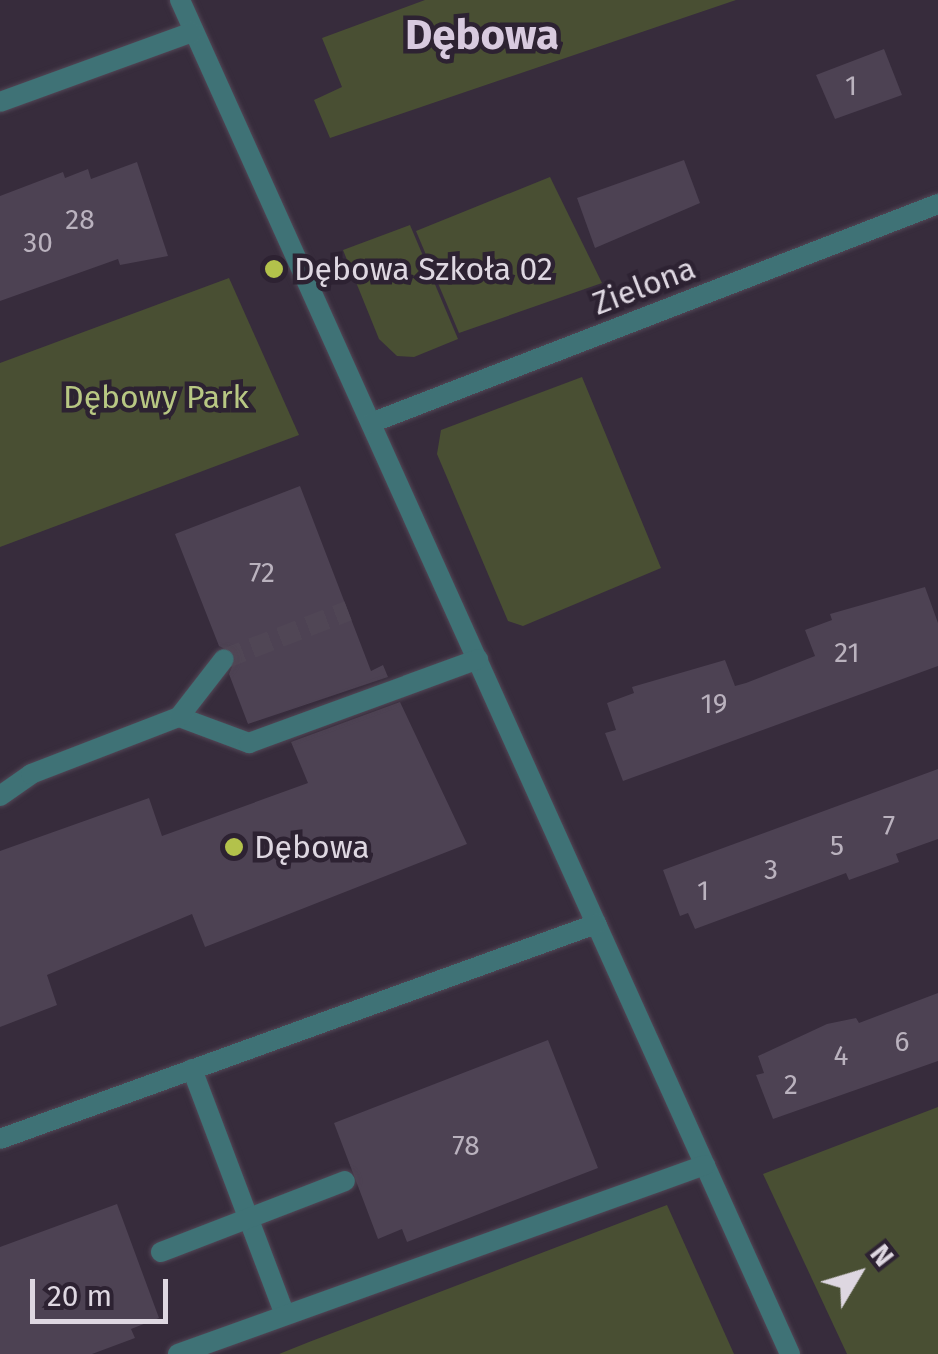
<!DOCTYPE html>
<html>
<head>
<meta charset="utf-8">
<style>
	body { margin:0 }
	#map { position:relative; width:938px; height:1354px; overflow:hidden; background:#372c3c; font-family:"Fira Sans",sans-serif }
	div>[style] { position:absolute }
	.green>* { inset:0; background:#494f33 }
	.building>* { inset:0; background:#4d4253 }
	.street-tunnel>* { height:20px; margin-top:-10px; transform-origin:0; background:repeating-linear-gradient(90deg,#504655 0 20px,transparent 0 30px) }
	.roads { filter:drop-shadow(0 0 2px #524756) drop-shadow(0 0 2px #524756) }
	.street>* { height:20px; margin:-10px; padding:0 10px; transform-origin:10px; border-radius:10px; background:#3f7276 }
	.dots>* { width:28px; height:28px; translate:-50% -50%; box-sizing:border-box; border:5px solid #2d2232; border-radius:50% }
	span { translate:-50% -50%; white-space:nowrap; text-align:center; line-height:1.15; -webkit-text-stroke:9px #2d2232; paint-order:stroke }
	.number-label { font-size:28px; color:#bab2be }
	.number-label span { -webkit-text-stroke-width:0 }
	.poi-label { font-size:32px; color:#ded7e1 }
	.left { translate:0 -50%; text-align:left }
	.street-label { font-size:32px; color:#ded7e1 }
	.park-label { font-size:32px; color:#b8c783 }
	.district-label { font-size:42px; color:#d8cadf; font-weight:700 }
	.north { position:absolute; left:808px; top:1224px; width:100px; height:100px; -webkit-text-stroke:8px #2d2232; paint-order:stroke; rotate:52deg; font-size:28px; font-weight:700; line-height:40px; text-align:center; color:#ded7e1 }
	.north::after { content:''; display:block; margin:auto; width:35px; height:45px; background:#ded7e1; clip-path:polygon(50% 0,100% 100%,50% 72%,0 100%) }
	.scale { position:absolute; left:30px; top:1279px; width:138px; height:45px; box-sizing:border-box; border:5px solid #ded7e1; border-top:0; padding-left:12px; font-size:30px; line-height:35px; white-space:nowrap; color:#ded7e1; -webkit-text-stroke:8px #2d2232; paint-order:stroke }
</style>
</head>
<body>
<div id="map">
	<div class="green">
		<div style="clip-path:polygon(425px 0,736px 0,330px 138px,314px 100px,342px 87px,322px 38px)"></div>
		<div style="clip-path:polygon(550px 177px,602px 283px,459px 333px,416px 231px)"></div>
		<div style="clip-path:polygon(410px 225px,458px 339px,414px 357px,397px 356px,379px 339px,343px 250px)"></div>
		<div style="clip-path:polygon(229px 278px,299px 435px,0 547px,0 363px)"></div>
		<div style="clip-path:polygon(582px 377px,661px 568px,523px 626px,508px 621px,437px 454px,441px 430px)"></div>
		<div style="clip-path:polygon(938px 1107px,938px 1354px,847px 1354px,763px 1174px)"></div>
		<div style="clip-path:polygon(667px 1205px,734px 1354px,279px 1354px,309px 1342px)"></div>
	</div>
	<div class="building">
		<div style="clip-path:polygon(884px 49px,902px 95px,835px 119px,816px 75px)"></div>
		<div style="clip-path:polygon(684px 160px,700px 203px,595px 248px,577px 198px)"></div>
		<div style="clip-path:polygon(137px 162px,168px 256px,120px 265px,118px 259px,0 301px,0 196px,63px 172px,65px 178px,88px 169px,91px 179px)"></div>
		<div style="clip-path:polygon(300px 486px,371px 671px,383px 665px,388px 677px,248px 724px,229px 674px,237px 655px,219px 646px,175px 534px)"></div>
		<div style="clip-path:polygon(925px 587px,938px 623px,938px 666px,623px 781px,605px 733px,616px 730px,607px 703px,634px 693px,632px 687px,725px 660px,735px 686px,746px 683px,815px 656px,805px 630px,832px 620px,830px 614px)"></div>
		<div style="clip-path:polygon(400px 702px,467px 844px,205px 947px,192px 914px,47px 975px,57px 1005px,0 1027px,0 851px,149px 798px,162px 836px,308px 783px,291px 742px)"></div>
		<div style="clip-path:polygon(938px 769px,938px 839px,896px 854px,899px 862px,849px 880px,846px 873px,695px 929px,688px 913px,680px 916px,663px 870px)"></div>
		<div style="clip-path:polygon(938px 993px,938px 1061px,773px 1119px,756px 1075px,764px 1073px,758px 1056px,827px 1024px,856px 1018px,859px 1023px)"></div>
		<div style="clip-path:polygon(548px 1040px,598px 1168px,407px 1242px,402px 1229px,378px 1239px,334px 1123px)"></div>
		<div style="clip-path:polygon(117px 1204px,159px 1318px,131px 1329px,135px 1338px,92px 1354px,0 1354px,0 1247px)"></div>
	</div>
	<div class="street-tunnel">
		<div style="left:224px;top:659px;width:133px;rotate:-21.2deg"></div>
	</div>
	<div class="roads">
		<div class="street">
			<div style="left:180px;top:0;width:1485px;rotate:65.75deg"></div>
			<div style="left:0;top:102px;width:204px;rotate:-20deg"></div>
			<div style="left:371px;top:423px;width:608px;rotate:-21.12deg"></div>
			<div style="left:179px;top:717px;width:75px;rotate:20.4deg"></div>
			<div style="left:249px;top:743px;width:244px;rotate:-20.1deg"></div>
			<div style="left:0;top:796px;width:38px;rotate:-35deg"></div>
			<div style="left:31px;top:774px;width:159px;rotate:-21.1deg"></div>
			<div style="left:179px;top:717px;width:73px;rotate:-52.2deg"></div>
			<div style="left:192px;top:1069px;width:263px;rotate:69.3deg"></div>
			<div style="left:0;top:1139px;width:634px;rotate:-19.84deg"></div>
			<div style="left:161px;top:1252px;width:197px;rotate:-21.1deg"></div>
			<div style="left:178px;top:1354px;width:560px;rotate:-19.73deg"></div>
		</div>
	</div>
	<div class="dots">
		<div style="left:274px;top:269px;background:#b3c24b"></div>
		<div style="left:234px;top:847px;background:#b3c24b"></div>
	</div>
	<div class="number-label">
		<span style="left:851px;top:86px">1</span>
		<span style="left:80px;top:220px">28</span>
		<span style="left:38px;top:243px">30</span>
		<span style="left:262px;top:573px">72</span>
		<span style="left:847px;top:653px">21</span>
		<span style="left:714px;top:704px">19</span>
		<span style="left:889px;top:826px">7</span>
		<span style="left:837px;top:846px">5</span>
		<span style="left:771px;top:870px">3</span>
		<span style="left:703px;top:891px">1</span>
		<span style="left:902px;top:1042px">6</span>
		<span style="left:841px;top:1056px">4</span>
		<span style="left:791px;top:1085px">2</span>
		<span style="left:466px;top:1146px">78</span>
	</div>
	<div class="poi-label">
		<span class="left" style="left:294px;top:269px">Dębowa Szkoła 02</span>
		<span class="left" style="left:254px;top:847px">Dębowa</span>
	</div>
	<div class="street-label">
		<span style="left:644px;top:286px;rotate:-21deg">Zielona</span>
	</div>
	<div class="park-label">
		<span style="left:156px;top:397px">Dębowy Park</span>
	</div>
	<div class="district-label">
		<span style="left:482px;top:35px">Dębowa</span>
	</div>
	<div class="north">N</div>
	<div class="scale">20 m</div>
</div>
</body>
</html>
